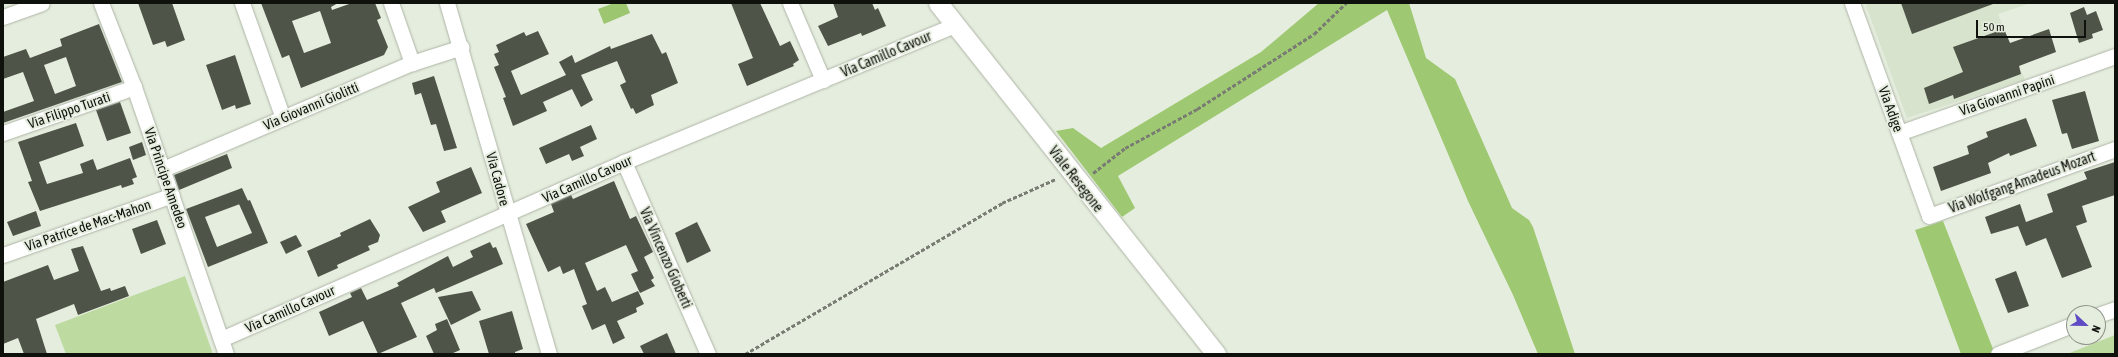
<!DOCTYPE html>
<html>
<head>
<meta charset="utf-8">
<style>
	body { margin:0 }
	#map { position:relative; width:2118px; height:357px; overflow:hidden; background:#e5edde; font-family:"Asap Condensed",sans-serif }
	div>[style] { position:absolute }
	.built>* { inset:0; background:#d8e3cd }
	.green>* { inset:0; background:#bddba0 }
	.forest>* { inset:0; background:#9ec871 }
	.water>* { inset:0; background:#9cc670 }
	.building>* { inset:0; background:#4e5548 }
	.path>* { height:2.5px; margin-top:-1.25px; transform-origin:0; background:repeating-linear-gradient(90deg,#787c73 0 4px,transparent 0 6px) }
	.roads { filter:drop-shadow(0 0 1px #adb5a6) drop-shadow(0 0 1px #adb5a6) }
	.minor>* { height:15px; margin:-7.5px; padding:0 7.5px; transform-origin:7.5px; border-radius:7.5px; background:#fff }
	.tertiary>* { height:19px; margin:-9.5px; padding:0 9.5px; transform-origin:9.5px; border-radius:9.5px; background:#fff }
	span { translate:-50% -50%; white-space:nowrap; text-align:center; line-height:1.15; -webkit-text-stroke:4px #e5edde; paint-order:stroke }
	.street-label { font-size:14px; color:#0f110c }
	.frame { position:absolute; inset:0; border:4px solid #0f110c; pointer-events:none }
	.north { position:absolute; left:2066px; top:305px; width:40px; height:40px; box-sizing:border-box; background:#e5edde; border:1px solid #8f958a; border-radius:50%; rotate:112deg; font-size:11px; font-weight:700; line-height:16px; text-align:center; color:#0f110c }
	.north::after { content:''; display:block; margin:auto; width:14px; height:18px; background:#5f4cc4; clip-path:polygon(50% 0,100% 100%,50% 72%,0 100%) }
	.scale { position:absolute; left:1976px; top:20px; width:110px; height:18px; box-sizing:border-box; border:2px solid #0f110c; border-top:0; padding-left:5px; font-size:12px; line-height:14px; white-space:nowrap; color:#0f110c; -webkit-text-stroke:3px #e5edde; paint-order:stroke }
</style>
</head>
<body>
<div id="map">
	<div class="built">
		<div style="clip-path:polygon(1865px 3px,2031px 3px,1998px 14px,2025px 80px,1907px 118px)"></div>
	</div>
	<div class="green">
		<div style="clip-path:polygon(185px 276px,213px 354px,66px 354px,55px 325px)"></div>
		<div style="clip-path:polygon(2115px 335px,2115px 354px,2067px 354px)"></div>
	</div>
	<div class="forest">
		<div style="clip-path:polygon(1319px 3px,1409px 3px,1426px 58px,1455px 79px,1512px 208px,1529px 220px,1533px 227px,1575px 354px,1538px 354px,1513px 295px,1468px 201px,1387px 10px,1118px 176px,1135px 208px,1122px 217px,1056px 131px,1073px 128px,1101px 148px,1261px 52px)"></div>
		<div style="clip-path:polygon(1943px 221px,1993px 349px,1995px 354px,1961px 354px,1915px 230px)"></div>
	</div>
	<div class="water">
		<div style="clip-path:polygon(614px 3px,626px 3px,630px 13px,604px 24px,598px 9px)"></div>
	</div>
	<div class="building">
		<div style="clip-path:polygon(138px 3px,172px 3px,185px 40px,167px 47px,165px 41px,153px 45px)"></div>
		<div style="clip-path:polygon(evenodd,261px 3px,338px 3px,331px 7px,332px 10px,352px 3px,375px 3px,381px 18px,377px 20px,388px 47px,384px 55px,301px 88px,289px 55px,282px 58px,261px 3px,320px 11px,331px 43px,304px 53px,292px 21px,320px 11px)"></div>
		<div style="clip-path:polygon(731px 3px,760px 3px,780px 46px,790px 41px,799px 60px,793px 64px,794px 66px,747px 86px,738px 64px,753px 58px)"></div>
		<div style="clip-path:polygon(833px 3px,872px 3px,875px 10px,878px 8px,886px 26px,862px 36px,861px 33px,828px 46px,818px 26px,838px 17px)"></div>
		<div style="clip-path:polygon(1901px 3px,1993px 3px,1993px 4px,1912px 34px)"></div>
		<div style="clip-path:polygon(2084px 7px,2087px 15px,2096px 11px,2103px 30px,2092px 34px,2093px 38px,2079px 43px,2070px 13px)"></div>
		<div style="clip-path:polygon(evenodd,99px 24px,122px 82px,3px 123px,3px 112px,34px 101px,23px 72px,3px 79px,3px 57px,26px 49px,30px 58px,62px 46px,60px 39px,99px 24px,66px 57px,76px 86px,55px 94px,44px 65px,66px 57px)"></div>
		<div style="clip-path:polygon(2004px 29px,2010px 43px,2049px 29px,2056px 52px,2019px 66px,2021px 74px,1954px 99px,1953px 95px,1929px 104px,1924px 88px,1963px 72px,1953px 47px)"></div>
		<div style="clip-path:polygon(538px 31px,549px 54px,511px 71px,521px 95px,566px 75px,559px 62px,572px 55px,575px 63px,610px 46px,611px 49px,652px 34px,662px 54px,666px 52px,678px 83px,651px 95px,654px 105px,636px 114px,633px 108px,631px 109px,620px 85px,626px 82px,617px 61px,581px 75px,593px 100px,581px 107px,572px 89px,543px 102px,547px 111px,513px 126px,503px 98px,506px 97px,494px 67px,499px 65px,494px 54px,499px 52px,496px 45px,524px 32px,526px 36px)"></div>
		<div style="clip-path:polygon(235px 55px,251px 104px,236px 109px,235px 105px,222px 110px,206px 65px)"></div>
		<div style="clip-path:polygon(434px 76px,457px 148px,444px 151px,436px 124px,431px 125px,421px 93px,415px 95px,412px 83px)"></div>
		<div style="clip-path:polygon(2085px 91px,2099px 141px,2072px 149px,2067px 133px,2062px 134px,2052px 100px)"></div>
		<div style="clip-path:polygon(120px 102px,131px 133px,107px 141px,96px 110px)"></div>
		<div style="clip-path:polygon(2026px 118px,2037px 146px,2010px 156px,2009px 153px,1988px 163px,1991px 173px,1941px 191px,1933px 167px,1969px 154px,1967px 146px,1988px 137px,1986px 132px)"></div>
		<div style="clip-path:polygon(76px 123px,84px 146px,39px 162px,47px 184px,83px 173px,80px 164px,93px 159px,97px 170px,130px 158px,137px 177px,132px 179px,134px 184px,122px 188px,121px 185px,40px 211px,28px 182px,32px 181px,18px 142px)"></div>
		<div style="clip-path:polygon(591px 125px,597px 139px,580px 147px,584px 156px,572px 161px,569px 154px,546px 164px,539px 148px)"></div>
		<div style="clip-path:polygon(142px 142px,146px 155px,133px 160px,129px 147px)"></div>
		<div style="clip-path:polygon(227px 154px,232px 168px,179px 190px,174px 175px)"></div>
		<div style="clip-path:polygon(2115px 162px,2115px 195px,2082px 206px,2087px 222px,2076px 226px,2092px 267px,2062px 278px,2046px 238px,2026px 246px,2018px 226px,1991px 234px,1985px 217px,2020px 204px,2026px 222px,2053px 212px,2047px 194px,2087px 179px,2084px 172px)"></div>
		<div style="clip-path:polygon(471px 167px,482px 193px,441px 211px,446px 222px,423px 232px,408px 207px,440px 192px,436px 182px)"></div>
		<div style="clip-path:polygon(614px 181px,630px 219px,636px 216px,653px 252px,644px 257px,654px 278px,651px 280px,655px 286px,640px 293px,631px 274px,638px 271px,626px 245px,585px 263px,597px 291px,605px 287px,612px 302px,638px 291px,644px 304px,636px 308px,637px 312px,617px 321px,625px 338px,613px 344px,605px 324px,592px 330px,582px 306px,587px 304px,574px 269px,563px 274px,560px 266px,548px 272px,526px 224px,554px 212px,551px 204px,571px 195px,573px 199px)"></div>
		<div style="clip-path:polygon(242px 188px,248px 201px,205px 217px,217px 247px,252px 233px,239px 204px,250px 200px,268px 243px,208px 267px,186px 209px)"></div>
		<div style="clip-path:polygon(36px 211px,41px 226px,13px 236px,7px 222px)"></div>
		<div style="clip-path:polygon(370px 219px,380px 235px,378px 242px,368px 246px,370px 250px,337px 265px,338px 268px,318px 277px,307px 251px,341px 236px,340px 233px)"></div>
		<div style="clip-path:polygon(157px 220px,166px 244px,141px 254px,132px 229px)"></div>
		<div style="clip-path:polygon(697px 222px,711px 251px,687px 263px,675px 233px)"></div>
		<div style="clip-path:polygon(296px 235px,302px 246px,286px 254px,280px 242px)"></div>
		<div style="clip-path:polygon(490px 242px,493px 248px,496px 247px,503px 264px,436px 293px,434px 288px,401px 303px,417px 337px,378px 354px,363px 321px,329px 336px,319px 312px,352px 297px,350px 293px,361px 288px,367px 300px,399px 286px,397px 283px,448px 256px,453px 267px,473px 257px,470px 251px)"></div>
		<div style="clip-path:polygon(83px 246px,101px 291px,110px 288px,111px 291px,125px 286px,129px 296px,78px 315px,74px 304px,36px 319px,47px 354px,24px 354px,18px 338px,3px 344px,3px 282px,48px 265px,54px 280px,79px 271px,71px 249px)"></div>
		<div style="clip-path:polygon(2016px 271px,2029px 306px,2008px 313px,1995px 279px)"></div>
		<div style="clip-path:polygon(472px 291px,481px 310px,451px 325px,438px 297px)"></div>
		<div style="clip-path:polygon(512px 311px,523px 349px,515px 352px,515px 354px,489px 354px,479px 321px)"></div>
		<div style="clip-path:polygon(447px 319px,460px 350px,451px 354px,434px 354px,426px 336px,437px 330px,435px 324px)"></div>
		<div style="clip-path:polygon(667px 333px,676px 354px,644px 354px,640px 346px)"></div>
	</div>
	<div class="path">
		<div style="left:1093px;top:173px;width:41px;rotate:-38deg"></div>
		<div style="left:1125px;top:148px;width:82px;rotate:-28.4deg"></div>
		<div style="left:1197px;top:109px;width:139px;rotate:-32.7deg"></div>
		<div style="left:1314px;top:34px;width:45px;rotate:-44.1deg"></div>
		<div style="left:745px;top:354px;width:298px;rotate:-30.4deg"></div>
		<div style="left:1002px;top:203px;width:59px;rotate:-24deg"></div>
	</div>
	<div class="roads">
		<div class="minor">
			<div style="left:101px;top:3px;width:90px;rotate:68.6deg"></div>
			<div style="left:134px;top:87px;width:282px;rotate:71deg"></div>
			<div style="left:242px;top:3px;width:122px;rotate:70.4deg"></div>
			<div style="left:391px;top:3px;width:64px;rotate:70.7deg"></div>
			<div style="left:447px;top:3px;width:366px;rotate:73.8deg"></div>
			<div style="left:790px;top:3px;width:84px;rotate:66.8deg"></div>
			<div style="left:1852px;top:3px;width:226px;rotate:70.1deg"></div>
			<div style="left:1929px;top:216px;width:198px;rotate:-19.8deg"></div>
			<div style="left:3px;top:17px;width:41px;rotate:-19.7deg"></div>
			<div style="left:3px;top:133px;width:139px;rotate:-19.3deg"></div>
			<div style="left:1899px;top:133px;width:229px;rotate:-19.6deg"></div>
			<div style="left:624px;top:162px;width:210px;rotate:66.4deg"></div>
			<div style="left:163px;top:169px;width:271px;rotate:-23.1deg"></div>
			<div style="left:412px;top:63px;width:52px;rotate:-17.7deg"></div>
			<div style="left:3px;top:255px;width:179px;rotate:-19.5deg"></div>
			<div style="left:2098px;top:315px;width:18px;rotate:-19deg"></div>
			<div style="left:221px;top:339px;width:440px;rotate:-23.7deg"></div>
			<div style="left:624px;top:162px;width:358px;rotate:-22.5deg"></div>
			<div style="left:1998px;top:354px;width:82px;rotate:-21.5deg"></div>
		</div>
		<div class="tertiary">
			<div style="left:938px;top:3px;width:448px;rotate:51.6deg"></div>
		</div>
	</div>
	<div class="street-label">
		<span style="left:886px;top:54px;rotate:-23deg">Via Camillo Cavour</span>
		<span style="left:2007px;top:95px;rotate:-19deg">Via Giovanni Papini</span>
		<span style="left:311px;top:106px;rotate:-23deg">Via Giovanni Giolitti</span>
		<span style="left:1891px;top:109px;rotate:70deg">Via Adige</span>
		<span style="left:69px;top:110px;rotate:-19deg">Via Filippo Turati</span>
		<span style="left:166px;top:178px;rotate:71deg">Via Principe Amedeo</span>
		<span style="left:498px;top:179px;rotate:75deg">Via Cadore</span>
		<span style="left:587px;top:179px;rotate:-24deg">Via Camillo Cavour</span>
		<span style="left:1076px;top:179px;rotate:52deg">Viale Resegone</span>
		<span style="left:2022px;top:182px;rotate:-20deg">Via Wolfgang Amadeus Mozart</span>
		<span style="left:88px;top:225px;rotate:-19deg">Via Patrice de Mac-Mahon</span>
		<span style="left:666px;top:258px;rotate:66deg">Via Vincenzo Gioberti</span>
		<span style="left:290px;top:309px;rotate:-24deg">Via Camillo Cavour</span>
	</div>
	<div class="frame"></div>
	<div class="north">N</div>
	<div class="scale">50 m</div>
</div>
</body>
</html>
